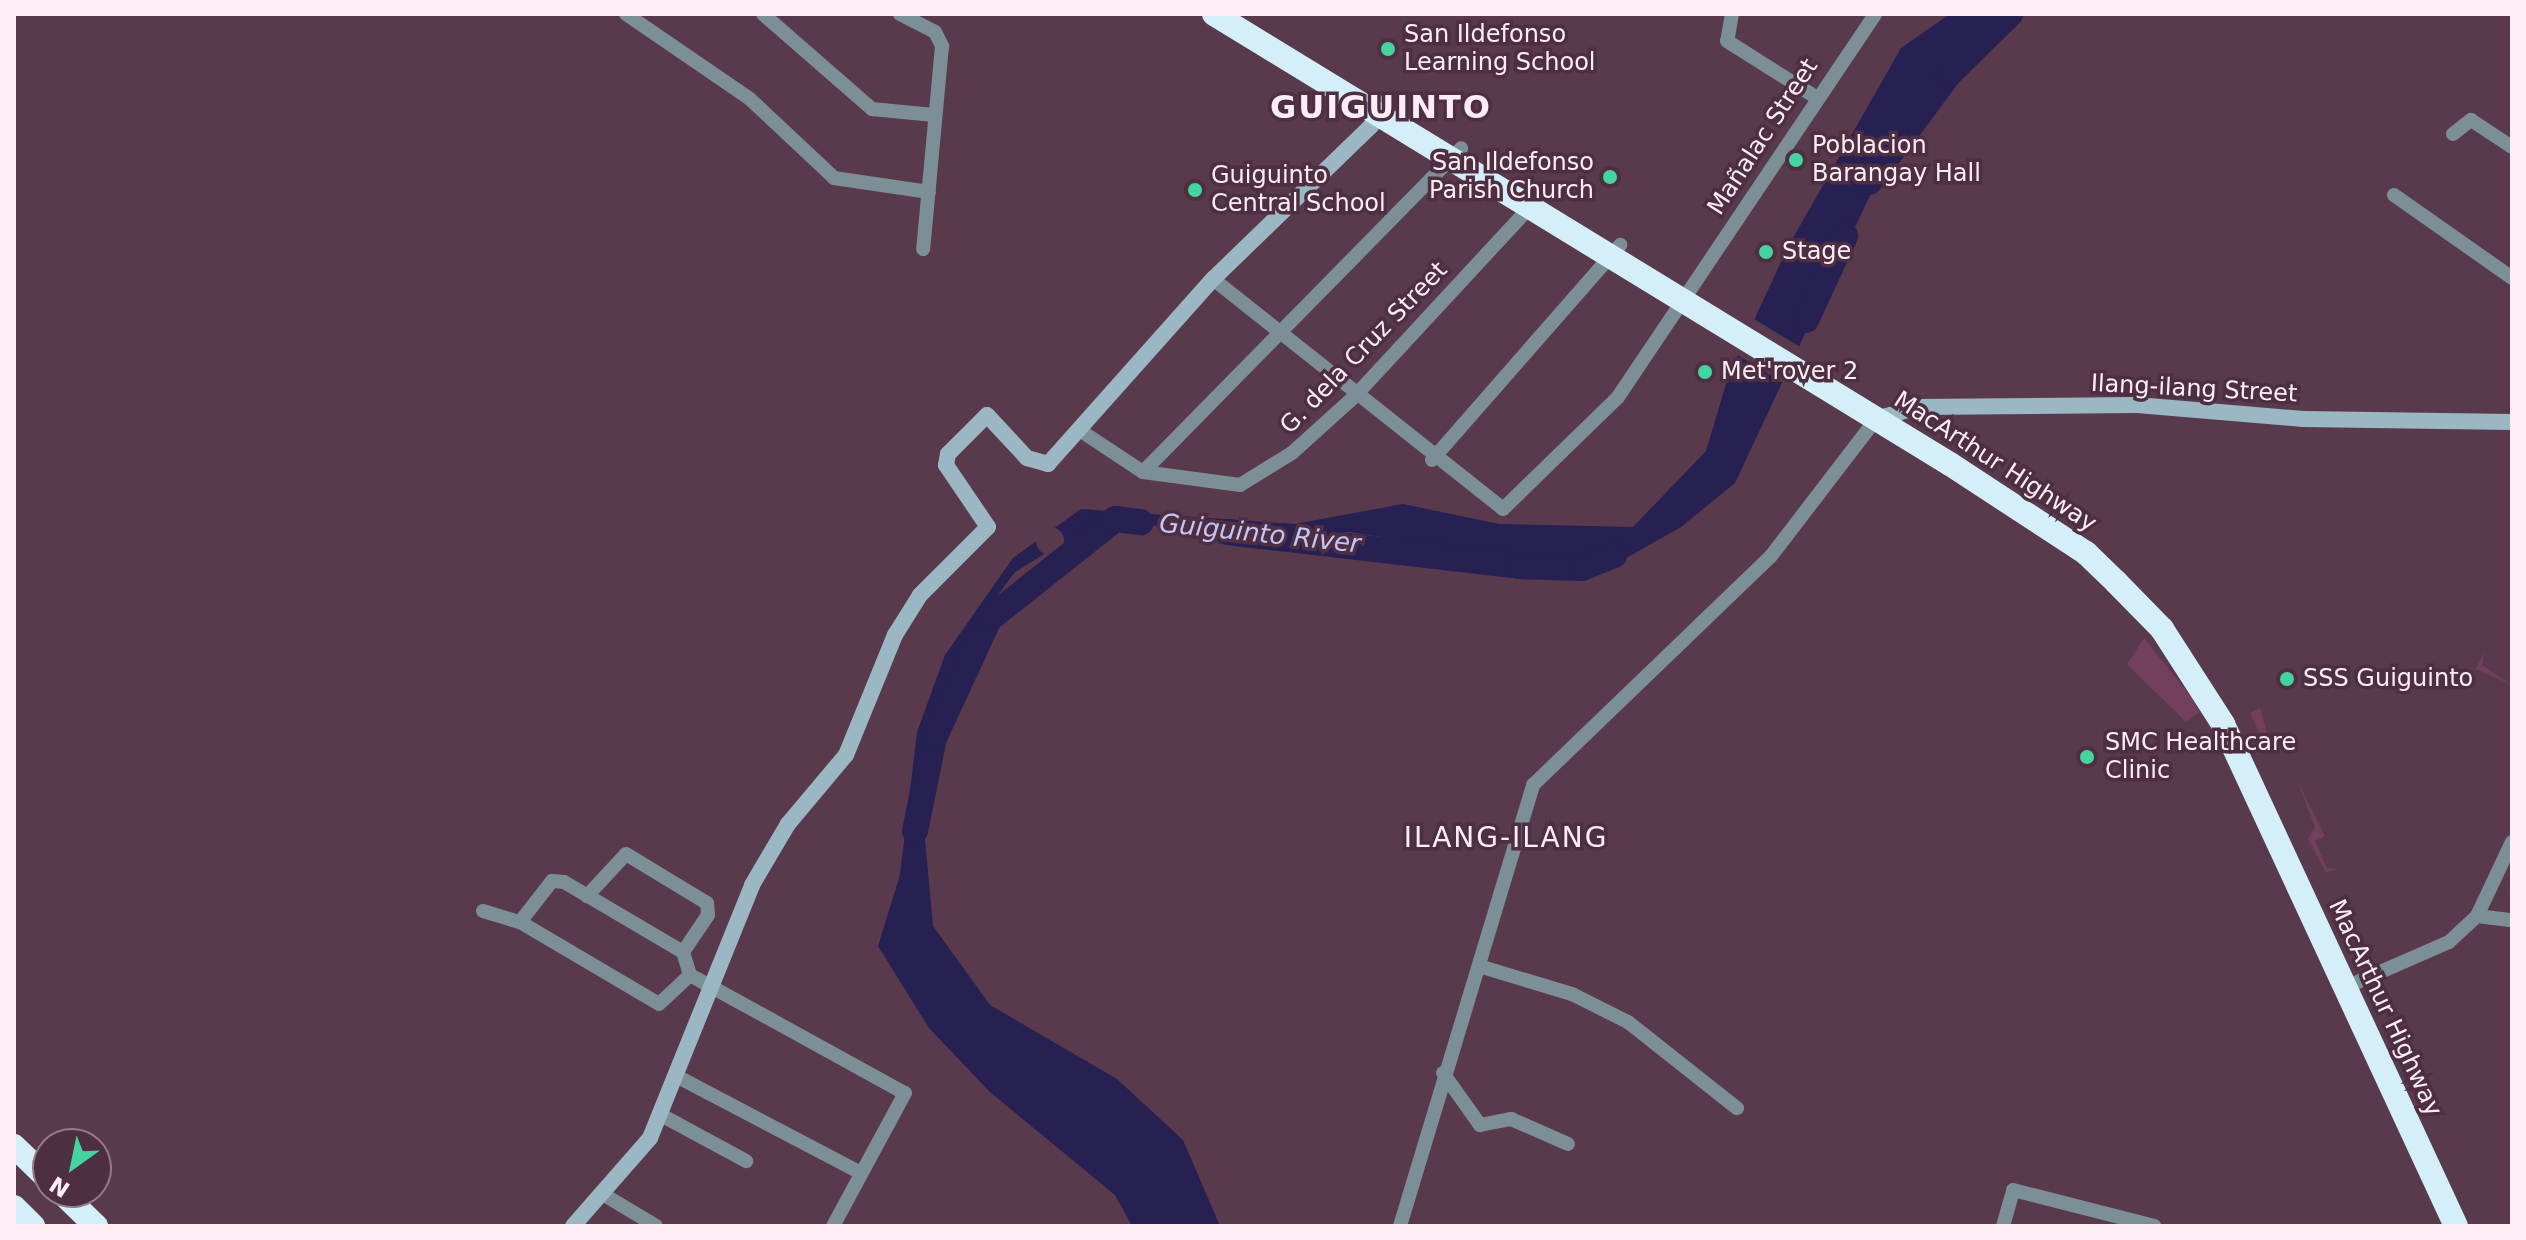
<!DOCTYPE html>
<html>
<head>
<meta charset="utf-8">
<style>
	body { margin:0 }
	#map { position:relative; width:2526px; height:1240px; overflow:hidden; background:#59394c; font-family:"DejaVu Sans",sans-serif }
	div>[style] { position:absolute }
	.green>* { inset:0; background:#72405d }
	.water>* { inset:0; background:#262053 }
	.pier>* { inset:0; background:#59394c }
	.round { border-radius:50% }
	.river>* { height:26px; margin:-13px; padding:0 13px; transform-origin:13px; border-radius:13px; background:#262053 }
	.street>* { height:14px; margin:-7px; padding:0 7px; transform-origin:7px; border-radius:7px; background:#7c8e96 }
	.secondary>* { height:16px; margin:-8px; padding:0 8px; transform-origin:8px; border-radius:8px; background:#9ab7c3 }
	.highway>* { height:24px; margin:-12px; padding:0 12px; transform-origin:12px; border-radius:12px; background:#d5effa }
	.dots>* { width:22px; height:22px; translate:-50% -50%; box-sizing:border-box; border:4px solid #4e2f41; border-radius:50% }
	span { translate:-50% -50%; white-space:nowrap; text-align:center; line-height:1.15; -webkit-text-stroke:7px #4e2f41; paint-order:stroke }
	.poi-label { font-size:24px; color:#feedf6 }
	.left { translate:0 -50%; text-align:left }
	.right { translate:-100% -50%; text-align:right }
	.street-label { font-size:24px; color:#feedf6 }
	.water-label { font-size:26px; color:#c5c5f9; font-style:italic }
	.quarter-label { font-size:28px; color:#feedf6; letter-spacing:2px }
	.district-label { font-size:32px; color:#feedf6; font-weight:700; letter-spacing:2px }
	.frame { position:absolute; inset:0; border:16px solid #feedf6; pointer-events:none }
	.north { position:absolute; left:32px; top:1128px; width:80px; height:80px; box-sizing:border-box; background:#4e2f41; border:2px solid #947b89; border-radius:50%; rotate:213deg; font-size:22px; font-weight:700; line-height:32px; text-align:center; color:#feedf6 }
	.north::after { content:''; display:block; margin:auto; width:28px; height:36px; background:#43d4a0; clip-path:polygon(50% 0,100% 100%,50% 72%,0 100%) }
</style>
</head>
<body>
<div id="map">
	<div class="green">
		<div style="clip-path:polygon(2144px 638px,2192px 698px,2199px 712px,2186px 722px,2127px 664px)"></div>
		<div style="clip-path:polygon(2484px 652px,2482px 665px,2512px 685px,2476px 669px)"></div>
		<div style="clip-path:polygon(2260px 708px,2268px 736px,2276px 733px,2284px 750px,2261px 736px,2250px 713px)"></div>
		<div style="clip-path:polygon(2297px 780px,2325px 836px,2315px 841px,2327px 868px,2336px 869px,2326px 873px,2308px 839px,2315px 827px)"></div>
	</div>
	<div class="water">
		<div style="clip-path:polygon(1950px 14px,2006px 14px,1955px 59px,1887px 159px,1735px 483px,1681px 527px,1605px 570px,1349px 532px,1234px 537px,1121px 521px,1062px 543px,1015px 572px,973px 629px,921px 796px,933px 926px,990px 1005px,1117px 1079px,1183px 1140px,1220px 1226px,1132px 1226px,1115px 1195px,990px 1092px,929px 1028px,878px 946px,900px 875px,917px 732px,945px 655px,1013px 558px,1081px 509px,1295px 524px,1403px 504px,1499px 524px,1633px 527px,1706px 451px,1729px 374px,1789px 245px,1901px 48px)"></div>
	</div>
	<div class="pier">
		<div style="clip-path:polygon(1751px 317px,1802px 348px,1785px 384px,1734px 353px)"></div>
		<div class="round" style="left:1036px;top:527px;width:28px;height:28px"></div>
	</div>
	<div class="river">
		<div style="left:1869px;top:182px;width:134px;rotate:-53.5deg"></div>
		<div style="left:1949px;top:74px;width:86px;rotate:-44.5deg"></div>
		<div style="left:1806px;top:320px;width:93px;rotate:-65.1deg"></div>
		<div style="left:1227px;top:532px;width:294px;rotate:6.6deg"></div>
		<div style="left:1519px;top:566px;width:63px;rotate:1.8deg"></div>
		<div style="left:1582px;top:568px;width:35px;rotate:-22deg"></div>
		<div style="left:915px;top:831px;width:95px;rotate:-78.5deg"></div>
		<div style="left:934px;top:738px;width:131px;rotate:-65.2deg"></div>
		<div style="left:989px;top:619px;width:161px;rotate:-38.4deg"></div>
		<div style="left:1115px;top:519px;width:26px;rotate:7deg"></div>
	</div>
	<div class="street">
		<div style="left:626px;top:14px;width:150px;rotate:34.4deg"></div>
		<div style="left:750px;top:99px;width:115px;rotate:43.2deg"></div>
		<div style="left:834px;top:178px;width:96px;rotate:8.4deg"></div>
		<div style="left:763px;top:14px;width:145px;rotate:41.1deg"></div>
		<div style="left:872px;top:109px;width:62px;rotate:5.5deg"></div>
		<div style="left:900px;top:14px;width:39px;rotate:27deg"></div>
		<div style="left:935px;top:32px;width:16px;rotate:63deg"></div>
		<div style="left:942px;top:46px;width:204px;rotate:95.3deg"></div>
		<div style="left:1732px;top:14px;width:27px;rotate:100deg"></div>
		<div style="left:1727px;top:41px;width:103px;rotate:32.3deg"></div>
		<div style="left:2453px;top:134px;width:23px;rotate:-38deg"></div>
		<div style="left:2471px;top:120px;width:49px;rotate:33.4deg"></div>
		<div style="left:2394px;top:195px;width:144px;rotate:35.1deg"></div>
		<div style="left:1213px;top:279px;width:370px;rotate:38.4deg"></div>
		<div style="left:1503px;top:509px;width:161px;rotate:-44.2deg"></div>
		<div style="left:1618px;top:397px;width:461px;rotate:-56.1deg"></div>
		<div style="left:1081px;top:431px;width:74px;rotate:33.5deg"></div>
		<div style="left:1143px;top:472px;width:98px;rotate:7.6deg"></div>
		<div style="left:1240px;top:485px;width:61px;rotate:-31.6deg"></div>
		<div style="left:1292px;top:453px;width:85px;rotate:-42.1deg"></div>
		<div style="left:1355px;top:396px;width:258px;rotate:-47.2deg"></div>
		<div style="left:1432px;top:460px;width:286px;rotate:-48.8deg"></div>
		<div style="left:1143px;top:472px;width:454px;rotate:-45.5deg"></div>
		<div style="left:587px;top:896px;width:57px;rotate:-47.1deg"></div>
		<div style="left:626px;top:854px;width:95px;rotate:31.2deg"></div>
		<div style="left:707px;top:903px;width:12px;rotate:85deg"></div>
		<div style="left:708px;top:915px;width:45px;rotate:124deg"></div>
		<div style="left:483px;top:911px;width:39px;rotate:17deg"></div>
		<div style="left:520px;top:922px;width:161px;rotate:30.5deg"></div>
		<div style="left:659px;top:1004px;width:42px;rotate:-43.1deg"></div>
		<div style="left:690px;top:975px;width:24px;rotate:-107deg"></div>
		<div style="left:683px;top:952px;width:138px;rotate:-149.5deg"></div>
		<div style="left:564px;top:882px;width:12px;rotate:-175deg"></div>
		<div style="left:552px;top:881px;width:52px;rotate:128deg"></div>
		<div style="left:2477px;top:916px;width:35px;rotate:7deg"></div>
		<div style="left:1479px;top:966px;width:97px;rotate:16.8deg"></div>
		<div style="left:1572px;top:994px;width:63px;rotate:26.6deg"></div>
		<div style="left:1628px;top:1022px;width:139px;rotate:38.3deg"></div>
		<div style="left:690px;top:975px;width:245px;rotate:28.8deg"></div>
		<div style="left:905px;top:1093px;width:151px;rotate:118.4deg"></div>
		<div style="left:2346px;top:987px;width:112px;rotate:-23.6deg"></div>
		<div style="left:2449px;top:942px;width:38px;rotate:-43deg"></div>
		<div style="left:2477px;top:916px;width:82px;rotate:-64.7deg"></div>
		<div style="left:1443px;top:1073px;width:64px;rotate:54.6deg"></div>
		<div style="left:1480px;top:1125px;width:32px;rotate:-11deg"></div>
		<div style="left:1511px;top:1119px;width:62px;rotate:23.7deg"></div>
		<div style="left:680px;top:1078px;width:202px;rotate:27.7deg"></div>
		<div style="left:661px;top:1115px;width:97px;rotate:28.4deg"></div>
		<div style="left:606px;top:1196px;width:58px;rotate:31deg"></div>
		<div style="left:1400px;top:1226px;width:461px;rotate:-73.2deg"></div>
		<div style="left:1533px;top:785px;width:330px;rotate:-43.9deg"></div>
		<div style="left:1771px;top:556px;width:173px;rotate:-52.5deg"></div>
		<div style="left:2003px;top:1226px;width:37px;rotate:-74deg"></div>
		<div style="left:2013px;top:1190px;width:146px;rotate:14.3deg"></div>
	</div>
	<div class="secondary">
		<div style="left:1876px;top:419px;width:44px;rotate:-15.9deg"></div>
		<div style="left:1918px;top:407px;width:219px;rotate:-0.5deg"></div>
		<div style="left:2137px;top:405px;width:167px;rotate:4.8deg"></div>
		<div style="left:2303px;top:419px;width:209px;rotate:0.8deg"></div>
		<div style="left:573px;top:1226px;width:117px;rotate:-48.8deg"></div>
		<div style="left:650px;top:1138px;width:273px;rotate:-68deg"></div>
		<div style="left:752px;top:885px;width:71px;rotate:-59.5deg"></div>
		<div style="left:788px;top:824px;width:90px;rotate:-50deg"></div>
		<div style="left:846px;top:755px;width:130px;rotate:-67.8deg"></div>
		<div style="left:895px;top:635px;width:47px;rotate:-58deg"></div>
		<div style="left:920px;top:595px;width:96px;rotate:-45deg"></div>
		<div style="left:988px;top:527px;width:75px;rotate:-124.1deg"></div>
		<div style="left:946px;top:465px;width:11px;rotate:-80deg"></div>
		<div style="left:948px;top:454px;width:55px;rotate:-45deg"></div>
		<div style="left:987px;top:415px;width:59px;rotate:47.1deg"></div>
		<div style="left:1027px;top:458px;width:22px;rotate:16deg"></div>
		<div style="left:1048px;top:464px;width:248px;rotate:-48.3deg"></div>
		<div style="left:1213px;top:279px;width:220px;rotate:-44.1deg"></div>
		<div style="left:1371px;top:126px;width:28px;rotate:-58deg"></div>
	</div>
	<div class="highway">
		<div style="left:1214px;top:14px;width:863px;rotate:31.44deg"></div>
		<div style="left:1950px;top:464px;width:163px;rotate:33.2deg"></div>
		<div style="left:2086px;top:553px;width:42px;rotate:44deg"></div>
		<div style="left:2116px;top:582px;width:66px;rotate:45.6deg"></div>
		<div style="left:2162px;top:629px;width:113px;rotate:57.3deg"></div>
		<div style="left:2223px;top:724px;width:553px;rotate:65.1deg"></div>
		<div style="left:14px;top:1146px;width:47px;rotate:44.1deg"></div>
		<div style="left:61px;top:1192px;width:49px;rotate:44.2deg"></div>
		<div style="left:14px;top:1207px;width:27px;rotate:45deg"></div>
	</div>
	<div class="dots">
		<div style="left:1388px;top:49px;background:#43d4a0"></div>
		<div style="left:1796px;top:160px;background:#43d4a0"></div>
		<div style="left:1610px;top:177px;background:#43d4a0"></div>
		<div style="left:1195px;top:190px;background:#43d4a0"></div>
		<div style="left:1766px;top:252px;background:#43d4a0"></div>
		<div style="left:1705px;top:372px;background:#43d4a0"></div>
		<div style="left:2287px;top:679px;background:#43d4a0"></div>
		<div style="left:2087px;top:757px;background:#43d4a0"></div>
	</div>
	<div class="poi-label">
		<span class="left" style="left:1404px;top:49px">San Ildefonso<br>Learning School</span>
		<span class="left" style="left:1812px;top:160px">Poblacion<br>Barangay Hall</span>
		<span class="right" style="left:1594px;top:177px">San Ildefonso<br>Parish Church</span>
		<span class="left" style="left:1211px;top:190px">Guiguinto<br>Central School</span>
		<span class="left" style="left:1782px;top:252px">Stage</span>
		<span class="left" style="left:1721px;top:372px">Met'rover 2</span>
		<span class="left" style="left:2303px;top:679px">SSS Guiguinto</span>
		<span class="left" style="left:2105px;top:757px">SMC Healthcare<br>Clinic</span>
	</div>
	<div class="street-label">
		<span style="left:1763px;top:137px;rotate:-57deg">Mañalac Street</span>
		<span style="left:1364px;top:348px;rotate:-46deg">G. dela Cruz Street</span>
		<span style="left:2194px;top:389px;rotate:3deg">Ilang-ilang Street</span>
		<span style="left:1995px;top:462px;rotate:33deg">MacArthur Highway</span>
		<span style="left:2385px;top:1008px;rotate:65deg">MacArthur Highway</span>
	</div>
	<div class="water-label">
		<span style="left:1260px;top:534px;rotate:6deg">Guiguinto River</span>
	</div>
	<div class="quarter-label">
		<span style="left:1506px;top:838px">ILANG-ILANG</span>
	</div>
	<div class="district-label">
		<span style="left:1381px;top:107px">GUIGUINTO</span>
	</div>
	<div class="frame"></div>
	<div class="north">N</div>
</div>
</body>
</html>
